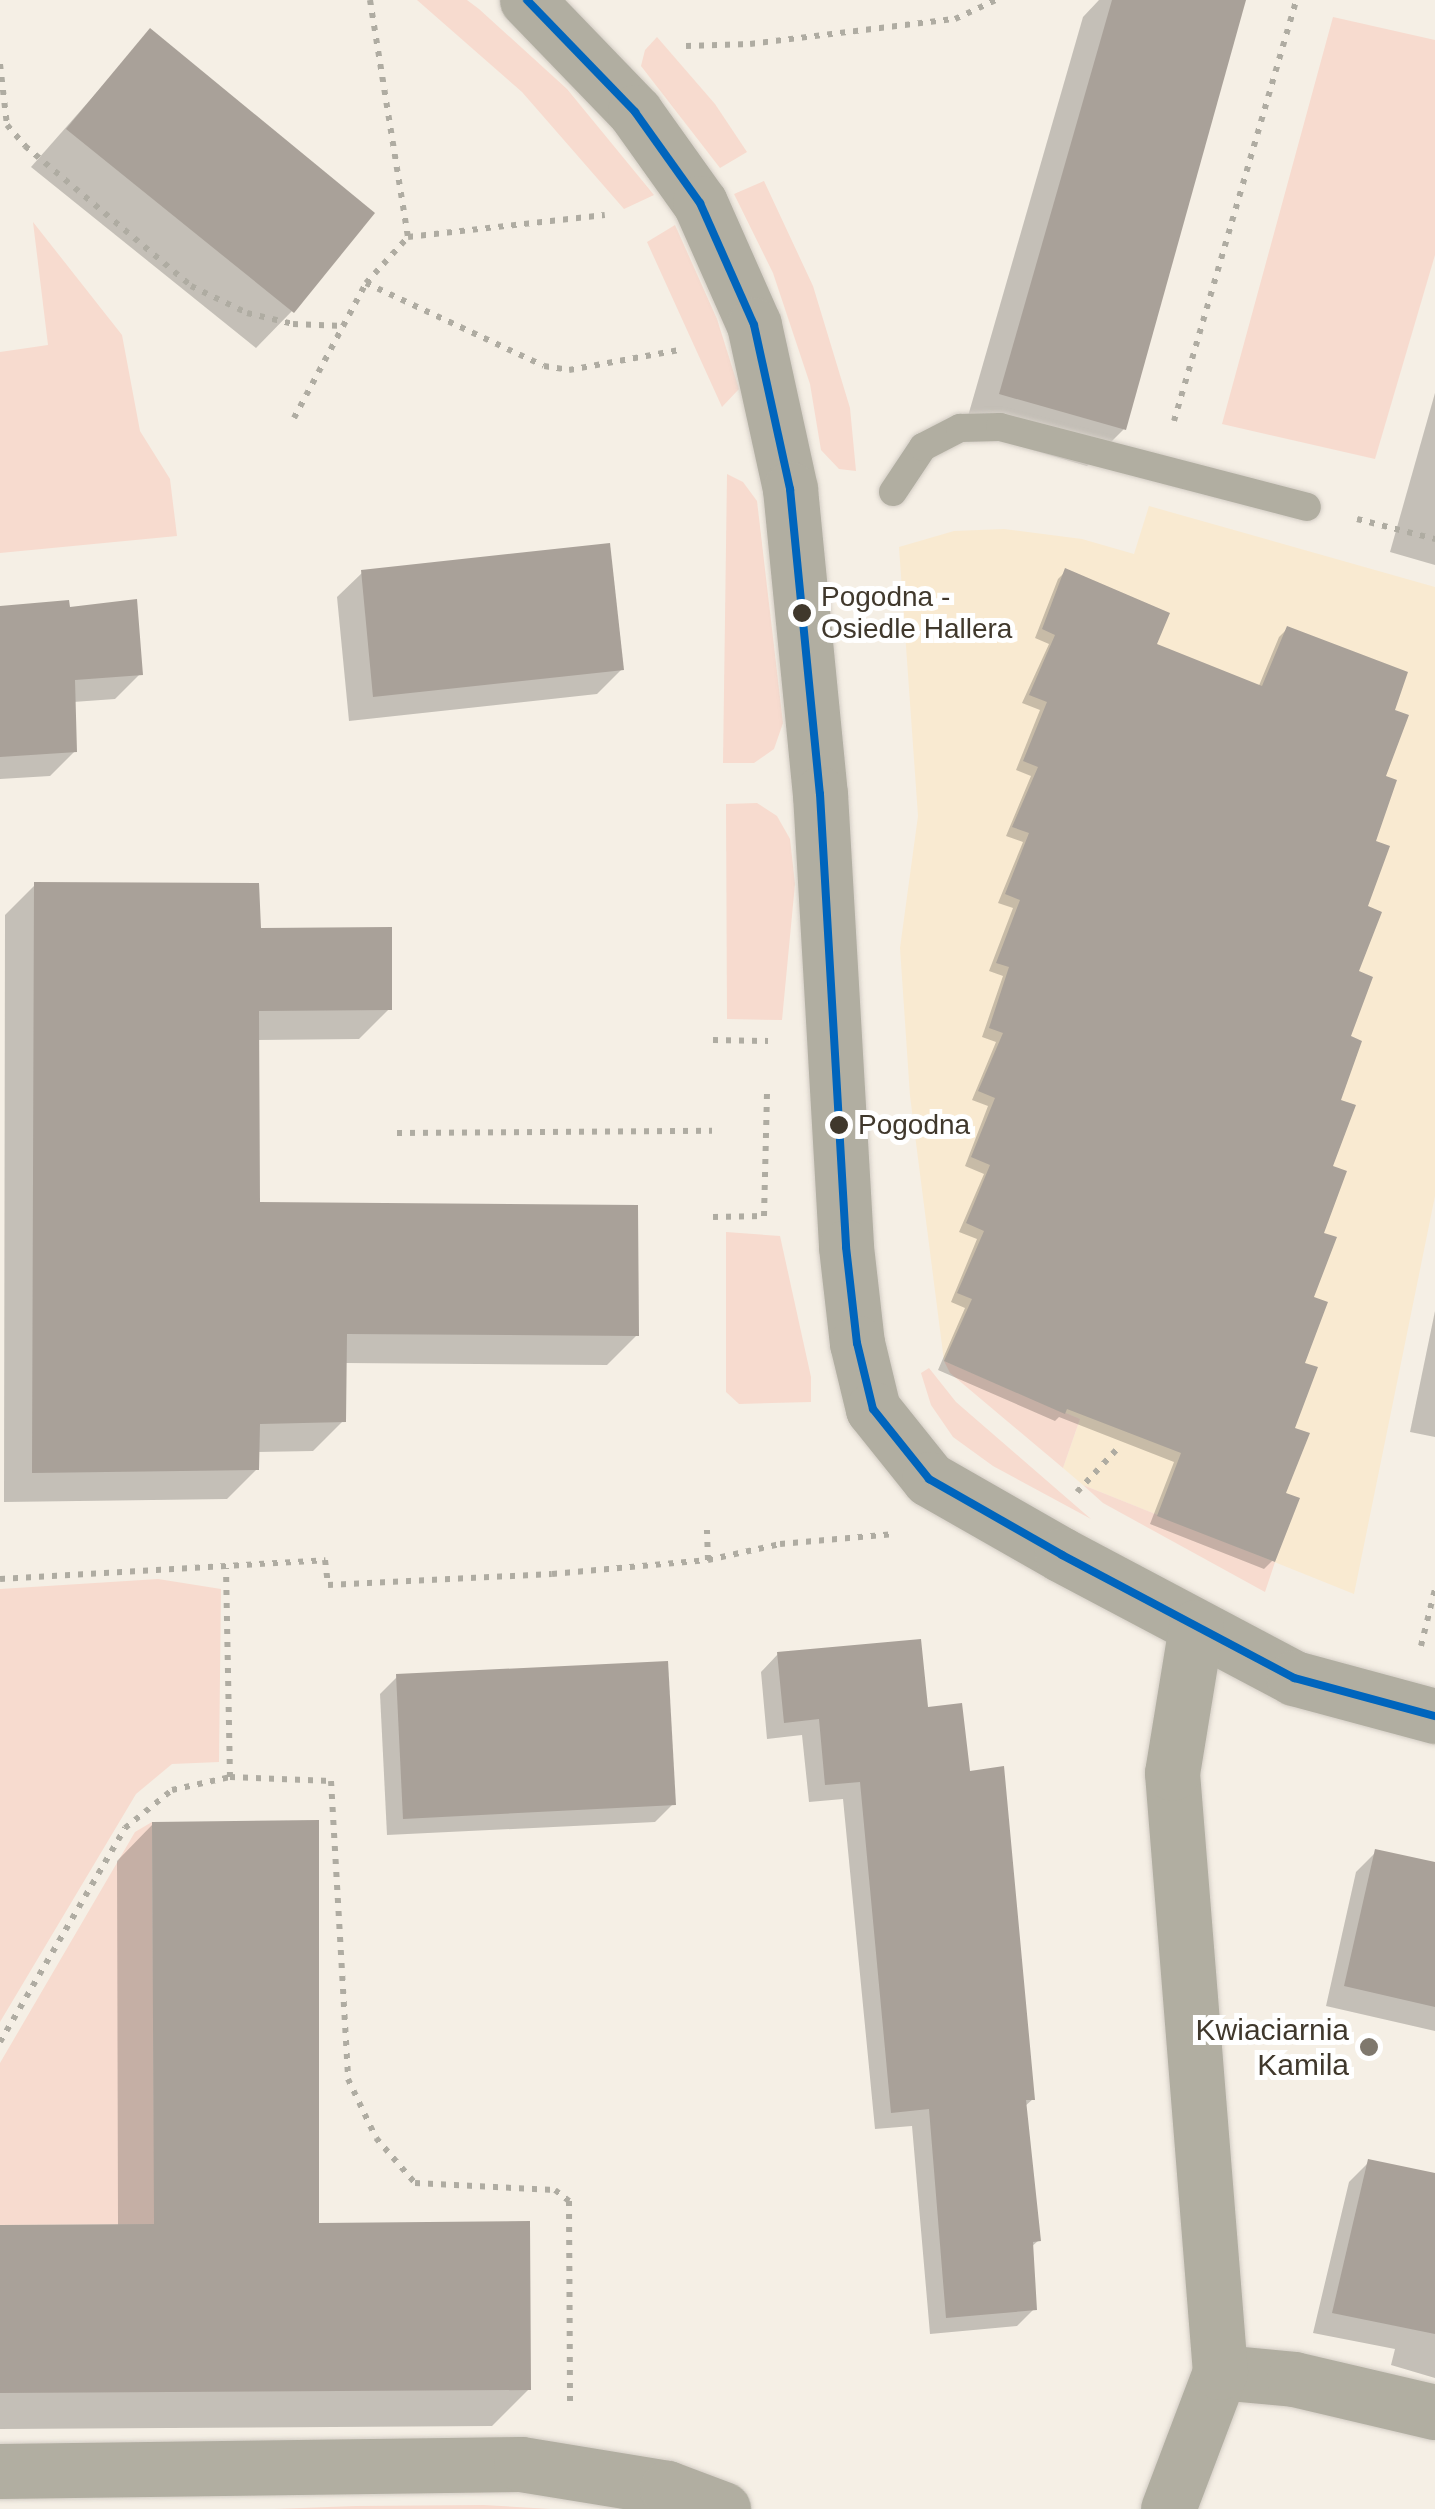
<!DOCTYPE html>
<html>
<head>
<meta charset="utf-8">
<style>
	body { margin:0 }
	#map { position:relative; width:1435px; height:2509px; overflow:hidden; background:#f5efe5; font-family:Arial,sans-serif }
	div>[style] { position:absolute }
	.built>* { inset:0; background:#f9ead1 }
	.green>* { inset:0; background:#f7dbcf }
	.shadow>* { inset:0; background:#0003 }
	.building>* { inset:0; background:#a9a199 }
	.path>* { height:6px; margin-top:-3px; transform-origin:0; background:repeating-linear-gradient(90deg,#afaca2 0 5px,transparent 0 13px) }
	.roads { filter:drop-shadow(0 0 2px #d3cdc5) drop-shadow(0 0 2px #d3cdc5) }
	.lane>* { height:28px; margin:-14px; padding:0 14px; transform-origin:14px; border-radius:14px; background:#b1aea1 }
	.street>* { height:55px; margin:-27.5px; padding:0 27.5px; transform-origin:27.5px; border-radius:27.5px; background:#b1aea1 }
	.bus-1>* { height:8px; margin:-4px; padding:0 4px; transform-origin:4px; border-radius:4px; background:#0065bd }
	.dots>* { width:28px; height:28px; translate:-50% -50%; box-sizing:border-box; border:5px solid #fff; border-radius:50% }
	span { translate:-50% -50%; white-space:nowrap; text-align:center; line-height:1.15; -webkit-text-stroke:10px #fff; paint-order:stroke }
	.bus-label { font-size:28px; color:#40382c }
	.left { translate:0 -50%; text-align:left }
	.poi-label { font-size:30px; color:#40382c }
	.right { translate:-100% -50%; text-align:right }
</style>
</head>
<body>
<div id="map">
	<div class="built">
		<div style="clip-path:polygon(1149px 506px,1435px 587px,1435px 1196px,1354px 1594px,1083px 1485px,1063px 1468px,1080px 1419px,944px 1361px,910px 1096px,900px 948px,918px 816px,899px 547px,954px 531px,1004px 529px,1082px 539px,1134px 554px)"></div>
	</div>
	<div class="green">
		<div style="clip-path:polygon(417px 0,467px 0,479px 9px,567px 89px,654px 195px,624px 209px,522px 92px)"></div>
		<div style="clip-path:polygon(1333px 17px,1435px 40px,1435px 255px,1375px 459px,1222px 424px)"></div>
		<div style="clip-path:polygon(657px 37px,715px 104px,747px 152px,720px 168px,641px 66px,645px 50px)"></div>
		<div style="clip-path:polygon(764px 181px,813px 286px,850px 408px,856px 471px,839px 469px,821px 450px,810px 384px,773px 273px,734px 194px)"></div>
		<div style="clip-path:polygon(33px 222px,122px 335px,140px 431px,170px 479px,177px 536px,0 553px,0 352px,48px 345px)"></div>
		<div style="clip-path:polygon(675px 225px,717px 319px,739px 389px,722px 407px,647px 242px)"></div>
		<div style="clip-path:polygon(727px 474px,743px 482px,757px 501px,783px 723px,774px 749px,754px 763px,723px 763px)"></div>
		<div style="clip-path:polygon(757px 803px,777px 816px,790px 839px,795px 884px,782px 1020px,727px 1019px,726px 804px)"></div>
		<div style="clip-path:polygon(726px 1232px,780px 1236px,811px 1377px,811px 1402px,739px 1404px,726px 1392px)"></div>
		<div style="clip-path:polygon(944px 1361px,1080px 1419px,1063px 1468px,950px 1373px)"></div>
		<div style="clip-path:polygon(929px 1368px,956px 1402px,1091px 1519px,993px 1466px,953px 1437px,931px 1405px,921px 1373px)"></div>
		<div style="clip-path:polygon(1083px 1485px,1275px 1562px,1265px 1592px,1103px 1503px)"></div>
		<div style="clip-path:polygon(158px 1579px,221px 1589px,219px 1762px,172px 1764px,136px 1794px,0 2022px,0 1589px)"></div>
		<div style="clip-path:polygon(152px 1822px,154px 2152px,208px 2224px,0 2225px,0 2063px,135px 1832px)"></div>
		<div style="clip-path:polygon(484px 2505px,551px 2509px,274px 2509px,356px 2506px)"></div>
	</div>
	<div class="shadow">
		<div style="clip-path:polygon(1099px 0,1210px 0,1124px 429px,1087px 466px,964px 430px,1083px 17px)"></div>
		<div style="clip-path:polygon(150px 32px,292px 311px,256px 348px,31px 167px)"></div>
		<div style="clip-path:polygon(1435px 393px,1435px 565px,1390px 552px)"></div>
		<div style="clip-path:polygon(1066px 571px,1153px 645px,1258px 688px,1279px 637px,1288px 628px,1392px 711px,1302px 1364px,1273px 1560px,1264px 1569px,1150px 1524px,1174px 1462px,1059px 1417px,1055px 1421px,938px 1370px,965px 1308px,951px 1302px,977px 1239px,959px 1232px,984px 1174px,965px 1166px,988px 1106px,972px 1100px,996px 1042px,982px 1037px,1003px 976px,989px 971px,1013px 908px,998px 903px,1023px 842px,1006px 836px,1031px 776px,1016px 770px,1040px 710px,1022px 703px,1049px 644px,1035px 638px,1058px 579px)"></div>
		<div style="clip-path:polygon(362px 573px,622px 669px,597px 694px,349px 721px,337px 597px)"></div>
		<div style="clip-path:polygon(0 609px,68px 610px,140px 674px,115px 699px,73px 702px,75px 751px,50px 776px,0 779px)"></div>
		<div style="clip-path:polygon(35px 885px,258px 931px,389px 1009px,359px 1039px,257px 1040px,257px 1204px,637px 1335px,607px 1365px,344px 1363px,343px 1421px,313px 1451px,257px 1452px,257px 1469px,227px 1499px,4px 1502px,5px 915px)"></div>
		<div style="clip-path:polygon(1435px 1311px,1435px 1437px,1410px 1432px)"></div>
		<div style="clip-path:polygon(778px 1654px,926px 1710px,968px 1774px,1033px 2099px,1024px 2107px,1039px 2240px,1030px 2248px,1034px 2309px,1017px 2326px,930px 2334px,912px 2126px,875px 2129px,843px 1799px,809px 1802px,802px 1735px,767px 1739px,761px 1672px)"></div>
		<div style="clip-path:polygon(397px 1677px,673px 1804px,655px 1822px,387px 1835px,380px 1694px)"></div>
		<div style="clip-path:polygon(153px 1824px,316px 2225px,529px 2389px,492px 2426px,0 2429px,0 2228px,118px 2227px,117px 1861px)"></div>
		<div style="clip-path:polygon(1376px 1852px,1435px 1864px,1435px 2031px,1326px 2006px,1356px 1872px)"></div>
		<div style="clip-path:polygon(1369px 2162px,1435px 2174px,1435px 2378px,1391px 2365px,1395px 2349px,1313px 2333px,1349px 2182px)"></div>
	</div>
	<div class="building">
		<div style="clip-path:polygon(1112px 0,1246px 0,1126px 430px,999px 394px)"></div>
		<div style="clip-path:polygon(150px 28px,375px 213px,294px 313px,66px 129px)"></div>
		<div style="clip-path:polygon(610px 543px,624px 670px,373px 697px,361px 570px)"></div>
		<div style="clip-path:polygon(1065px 568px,1170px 613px,1157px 644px,1262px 686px,1287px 626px,1408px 672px,1395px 710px,1409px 715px,1386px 776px,1397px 780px,1376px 841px,1390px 846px,1368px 906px,1382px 912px,1359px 971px,1373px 977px,1351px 1036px,1362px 1041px,1341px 1100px,1356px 1105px,1333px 1166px,1347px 1171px,1324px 1233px,1337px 1237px,1314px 1297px,1328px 1302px,1305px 1363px,1318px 1367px,1295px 1428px,1310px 1433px,1286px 1493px,1300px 1498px,1275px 1562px,1157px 1516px,1181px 1453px,1067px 1409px,1065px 1414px,944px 1361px,972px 1299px,957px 1293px,984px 1231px,966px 1223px,990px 1165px,971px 1157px,995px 1098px,978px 1091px,1003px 1033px,989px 1028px,1009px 967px,996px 963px,1020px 900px,1005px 894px,1029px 833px,1012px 827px,1038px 767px,1023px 761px,1047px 702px,1029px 695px,1055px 635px,1042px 629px)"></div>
		<div style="clip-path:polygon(137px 599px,143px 675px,75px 680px,77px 752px,0 757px,0 606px,69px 600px,70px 607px)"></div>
		<div style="clip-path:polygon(34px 882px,259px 883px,261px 928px,392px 927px,392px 1010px,259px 1011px,260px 1202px,638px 1205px,639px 1336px,347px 1334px,346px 1422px,260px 1424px,259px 1470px,32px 1473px)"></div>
		<div style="clip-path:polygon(921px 1639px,928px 1707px,962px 1703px,970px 1771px,1004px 1766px,1035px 2100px,1026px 2100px,1041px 2241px,1033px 2242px,1037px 2310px,946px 2318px,929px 2109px,891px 2113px,860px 1782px,825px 1785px,819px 1719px,784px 1723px,777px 1652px)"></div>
		<div style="clip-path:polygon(668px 1661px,676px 1805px,403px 1819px,396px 1674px)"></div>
		<div style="clip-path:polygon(319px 1820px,319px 2223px,530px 2221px,531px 2390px,0 2393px,0 2225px,154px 2224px,152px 1822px)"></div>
		<div style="clip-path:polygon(1375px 1849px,1435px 1862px,1435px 2007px,1344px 1986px)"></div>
		<div style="clip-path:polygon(1368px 2159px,1435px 2173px,1435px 2334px,1332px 2313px)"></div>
	</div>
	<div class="path">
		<div style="left:370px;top:0;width:240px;rotate:80.9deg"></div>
		<div style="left:408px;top:237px;width:198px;rotate:-6.4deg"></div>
		<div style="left:686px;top:46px;width:64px;rotate:-1.8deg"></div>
		<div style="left:750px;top:44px;width:207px;rotate:-7deg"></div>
		<div style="left:955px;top:19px;width:45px;rotate:-24.9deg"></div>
		<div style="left:0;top:64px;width:61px;rotate:83.5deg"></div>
		<div style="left:7px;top:125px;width:28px;rotate:49deg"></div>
		<div style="left:25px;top:146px;width:217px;rotate:40.1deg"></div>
		<div style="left:191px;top:286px;width:62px;rotate:25.7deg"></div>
		<div style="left:247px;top:313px;width:47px;rotate:13.4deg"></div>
		<div style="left:293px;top:324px;width:51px;rotate:2.2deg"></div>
		<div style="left:366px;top:283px;width:196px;rotate:25deg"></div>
		<div style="left:544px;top:366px;width:25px;rotate:9deg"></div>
		<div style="left:569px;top:370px;width:112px;rotate:-10.3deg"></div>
		<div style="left:294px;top:418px;width:153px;rotate:-61.9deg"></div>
		<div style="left:366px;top:283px;width:62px;rotate:-47.6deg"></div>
		<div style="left:1174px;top:421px;width:438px;rotate:-73.8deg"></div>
		<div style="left:1357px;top:519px;width:81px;rotate:14.4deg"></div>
		<div style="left:713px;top:1040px;width:55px;rotate:1deg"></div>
		<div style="left:397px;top:1133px;width:315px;rotate:-0.4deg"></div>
		<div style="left:713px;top:1217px;width:51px;rotate:-1.1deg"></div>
		<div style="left:764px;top:1216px;width:127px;rotate:-88.6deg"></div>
		<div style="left:1077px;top:1492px;width:60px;rotate:-47deg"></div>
		<div style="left:708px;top:1560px;width:74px;rotate:-12.5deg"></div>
		<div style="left:780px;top:1544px;width:115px;rotate:-5deg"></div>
		<div style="left:0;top:1579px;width:326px;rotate:-3.3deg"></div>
		<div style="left:325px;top:1560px;width:25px;rotate:83deg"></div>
		<div style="left:328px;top:1585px;width:224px;rotate:-2.8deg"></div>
		<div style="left:552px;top:1574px;width:157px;rotate:-5.1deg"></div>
		<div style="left:708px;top:1560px;width:30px;rotate:-92deg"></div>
		<div style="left:1421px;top:1646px;width:59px;rotate:-76.2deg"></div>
		<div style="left:230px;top:1777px;width:101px;rotate:2.3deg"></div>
		<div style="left:331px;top:1781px;width:298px;rotate:86.7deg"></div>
		<div style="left:348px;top:2079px;width:65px;rotate:64.6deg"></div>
		<div style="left:376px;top:2138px;width:60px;rotate:49.1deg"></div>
		<div style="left:415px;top:2183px;width:140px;rotate:2.9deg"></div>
		<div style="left:555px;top:2190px;width:18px;rotate:38deg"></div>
		<div style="left:569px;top:2201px;width:206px;rotate:89.7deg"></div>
		<div style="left:0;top:2042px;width:248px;rotate:-59.7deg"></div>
		<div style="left:125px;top:1828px;width:60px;rotate:-39deg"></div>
		<div style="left:172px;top:1790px;width:59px;rotate:-12.6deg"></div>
		<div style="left:230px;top:1777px;width:209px;rotate:-91.1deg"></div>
	</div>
	<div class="roads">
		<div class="lane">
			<div style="left:893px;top:492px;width:54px;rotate:-56.3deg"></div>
			<div style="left:923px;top:447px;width:42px;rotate:-27.2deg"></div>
			<div style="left:960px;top:428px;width:40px;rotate:-1.4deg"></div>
			<div style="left:1000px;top:427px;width:317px;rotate:14.6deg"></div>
		</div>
		<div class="street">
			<div style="left:527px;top:0;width:156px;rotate:46deg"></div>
			<div style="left:635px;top:112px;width:112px;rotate:54.5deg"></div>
			<div style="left:700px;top:203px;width:133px;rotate:66.1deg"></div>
			<div style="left:754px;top:325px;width:168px;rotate:77.6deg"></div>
			<div style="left:790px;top:489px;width:306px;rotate:84.4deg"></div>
			<div style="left:820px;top:794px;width:454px;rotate:86.7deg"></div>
			<div style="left:846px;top:1247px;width:97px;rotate:83.5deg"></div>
			<div style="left:857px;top:1343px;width:68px;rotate:76.4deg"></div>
			<div style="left:873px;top:1409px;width:90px;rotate:51.3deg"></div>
			<div style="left:929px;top:1479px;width:153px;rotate:29.7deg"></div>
			<div style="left:1062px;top:1555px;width:263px;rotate:27.9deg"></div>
			<div style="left:1294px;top:1678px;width:146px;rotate:15.1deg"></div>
			<div style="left:1220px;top:2372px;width:74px;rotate:5.4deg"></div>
			<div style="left:1294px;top:2379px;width:145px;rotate:13.2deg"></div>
			<div style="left:0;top:2471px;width:521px;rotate:-0.77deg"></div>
			<div style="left:521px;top:2464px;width:148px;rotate:9.3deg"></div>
			<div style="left:667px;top:2488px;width:60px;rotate:20.6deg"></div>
			<div style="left:1168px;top:2509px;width:147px;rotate:-69.2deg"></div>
			<div style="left:1220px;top:2372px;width:601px;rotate:-94.58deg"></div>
			<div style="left:1172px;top:1773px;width:148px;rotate:-80.7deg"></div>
		</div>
	</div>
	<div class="bus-1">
		<div style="left:527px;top:0;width:156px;rotate:46deg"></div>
		<div style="left:635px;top:112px;width:112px;rotate:54.5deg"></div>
		<div style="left:700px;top:203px;width:133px;rotate:66.1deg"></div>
		<div style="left:754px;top:325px;width:168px;rotate:77.6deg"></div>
		<div style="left:790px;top:489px;width:306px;rotate:84.4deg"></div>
		<div style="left:820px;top:794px;width:454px;rotate:86.7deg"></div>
		<div style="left:846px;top:1247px;width:97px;rotate:83.5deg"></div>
		<div style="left:857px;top:1343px;width:68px;rotate:76.4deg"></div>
		<div style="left:873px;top:1409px;width:90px;rotate:51.3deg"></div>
		<div style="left:929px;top:1479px;width:153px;rotate:29.7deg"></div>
		<div style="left:1062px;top:1555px;width:263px;rotate:27.9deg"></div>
		<div style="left:1294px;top:1678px;width:146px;rotate:15.1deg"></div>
	</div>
	<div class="dots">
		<div style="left:802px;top:613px;background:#40382c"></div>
		<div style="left:839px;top:1125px;background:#40382c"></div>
		<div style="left:1369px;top:2047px;background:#7f786d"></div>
	</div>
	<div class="bus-label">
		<span class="left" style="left:821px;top:613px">Pogodna -<br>Osiedle Hallera</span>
		<span class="left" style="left:858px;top:1125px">Pogodna</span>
	</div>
	<div class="poi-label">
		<span class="right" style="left:1349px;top:2047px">Kwiaciarnia<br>Kamila</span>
	</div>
</div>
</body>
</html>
